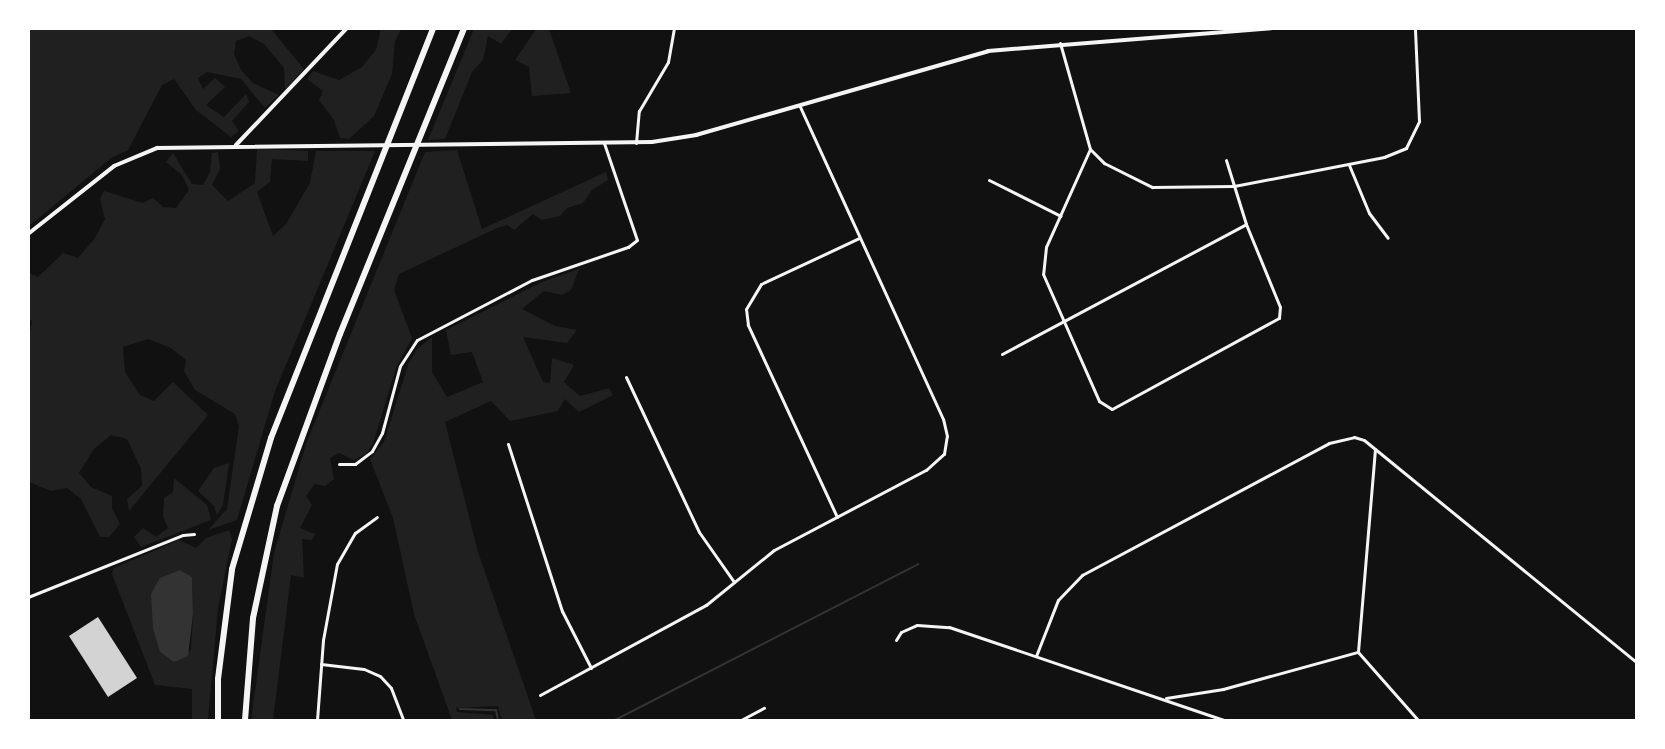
<!DOCTYPE html>
<html>
<head>
<meta charset="utf-8">
<style>
	body { margin:0 }
	#map { position:relative; width:1665px; height:749px; overflow:hidden; background:#111; font-family:Manrope,sans-serif }
	div>[style] { position:absolute }
	.green>* { inset:0; background:#202020 }
	.water>* { inset:0; background:#333 }
	.stream>* { height:2px; margin:-1px; padding:0 1px; transform-origin:1px; border-radius:1px; background:#333 }
	.building>* { inset:0; background:#d3d3d3 }
	.minor>* { height:3px; margin:-1.5px; padding:0 1.5px; transform-origin:1.5px; border-radius:1.5px; background:#f5f5f5 }
	.tertiary>* { height:4px; margin:-2px; padding:0 2px; transform-origin:2px; border-radius:2px; background:#f5f5f5 }
	.motorway>* { height:6px; margin:-3px; padding:0 3px; transform-origin:3px; border-radius:3px; background:#f5f5f5 }
	span { translate:-50% -50%; white-space:nowrap; text-align:center; line-height:1.15; -webkit-text-stroke:5px #fff; paint-order:stroke }
	.frame { position:absolute; inset:0; border:30px solid #fff; pointer-events:none }
</style>
</head>
<body>
<div id="map">
	<div class="green">
		<div style="clip-path:polygon(29px 28px,271px 29px,304px 69px,285px 90px,284px 68px,264px 44px,249px 36px,236px 41px,234px 54px,241px 70px,253px 83px,279px 95px,265px 108px,241px 79px,207px 72px,198px 78px,203px 89px,215px 78px,225px 87px,206px 105px,224px 117px,246px 94px,249px 102px,232px 121px,239px 131px,231px 137px,196px 110px,174px 79px,162px 85px,128px 150px,111px 158px,29px 226px)"></div>
		<div style="clip-path:polygon(381px 28px,401px 29px,395px 41px,392px 74px,374px 116px,349px 139px,340px 138px,334px 120px,319px 100px,323px 91px,307px 79px,313px 71px,339px 80px,362px 67px,376px 50px)"></div>
		<div style="clip-path:polygon(537px 28px,549px 29px,571px 93px,532px 96px,529px 67px,515px 60px)"></div>
		<div style="clip-path:polygon(474px 29px,512px 29px,501px 44px,488px 36px,483px 60px,472px 72px,445px 139px,428px 140px)"></div>
		<div style="clip-path:polygon(257px 149px,308px 151px,308px 161px,272px 159px,270px 182px,257px 192px,273px 236px,286px 224px,310px 183px,316px 151px,375px 151px,275px 391px,237px 520px,208px 530px,227px 509px,239px 426px,235px 414px,195px 390px,184px 371px,186px 360px,171px 348px,148px 339px,123px 347px,125px 372px,140px 395px,154px 401px,173px 382px,208px 415px,129px 511px,127px 499px,142px 486px,141px 469px,127px 439px,111px 435px,94px 449px,79px 473px,91px 487px,112px 496px,112px 508px,120px 524px,109px 537px,100px 537px,81px 499px,67px 488px,51px 491px,29px 482px,28px 340px,32px 322px,29px 318px,29px 273px,38px 277px,63px 253px,78px 258px,95px 238px,105px 219px,100px 199px,104px 191px,143px 203px,153px 198px,163px 207px,176px 208px,189px 190px,182px 175px,166px 162px,173px 153px,192px 184px,203px 185px,210px 172px,212px 153px,218px 152px,220px 169px,212px 185px,228px 201px,255px 183px)"></div>
		<div style="clip-path:polygon(457px 150px,482px 229px,606px 172px,608px 180px,592px 190px,583px 203px,567px 208px,560px 216px,542px 220px,533px 214px,514px 230px,507px 225px,497px 228px,399px 274px,394px 290px,412px 338px,396px 368px,373px 444px,366px 454px,354px 460px,339px 453px,330px 458px,334px 479px,325px 486px,315px 484px,306px 496px,312px 505px,300px 528px,315px 534px,312px 540px,302px 539px,304px 578px,291px 575px,273px 720px,251px 720px,274px 553px,306px 444px,425px 152px)"></div>
		<div style="clip-path:polygon(579px 269px,571px 290px,562px 295px,544px 291px,522px 309px,555px 326px,577px 330px,567px 343px,523px 337px,543px 382px,550px 383px,552px 358px,574px 365px,564px 382px,580px 396px,609px 388px,613px 395px,579px 412px,565px 399px,558px 411px,510px 421px,491px 401px,445px 422px,478px 552px,536px 720px,502px 720px,498px 706px,456px 708px,457px 712px,493px 715px,494px 720px,452px 720px,414px 614px,393px 518px,370px 459px,384px 442px,408px 365px,417px 349px,432px 337px,432px 372px,447px 397px,483px 382px,472px 352px,451px 355px,446px 330px,542px 282px)"></div>
		<div style="clip-path:polygon(229px 463px,223px 505px,217px 515px,214px 506px,198px 491px,214px 468px)"></div>
		<div style="clip-path:polygon(174px 478px,207px 505px,211px 520px,141px 547px,134px 537px,143px 528px,156px 537px,168px 528px,163px 516px,164px 498px,173px 492px)"></div>
		<div style="clip-path:polygon(evenodd,229px 530px,232px 539px,218px 608px,208px 720px,192px 720px,192px 689px,155px 685px,112px 574px,114px 568px,179px 540px,196px 548px,206px 538px,229px 530px,180px 570px,192px 577px,193px 614px,191px 650px,174px 662px,160px 652px,160px 579px,180px 570px)"></div>
	</div>
	<div class="water">
		<div style="clip-path:polygon(180px 570px,192px 577px,193px 614px,188px 656px,174px 662px,160px 652px,153px 628px,151px 594px,160px 578px)"></div>
	</div>
	<div class="stream">
		<div style="left:460px;top:709px;width:36px;rotate:2deg"></div>
		<div style="left:496px;top:710px;width:10px;rotate:79deg"></div>
		<div style="left:615px;top:720px;width:341px;rotate:-27.2deg"></div>
	</div>
	<div class="building">
		<div style="clip-path:polygon(98px 617px,137px 678px,108px 697px,69px 636px)"></div>
	</div>
	<div class="minor">
		<div style="left:1060px;top:43px;width:110px;rotate:74.2deg"></div>
		<div style="left:1090px;top:149px;width:20px;rotate:45deg"></div>
		<div style="left:1104px;top:163px;width:54px;rotate:26.6deg"></div>
		<div style="left:1152px;top:187px;width:82px;rotate:-0.7deg"></div>
		<div style="left:1234px;top:186px;width:153px;rotate:-10.9deg"></div>
		<div style="left:1384px;top:157px;width:24px;rotate:-22deg"></div>
		<div style="left:1406px;top:148px;width:30px;rotate:-64deg"></div>
		<div style="left:1419px;top:121px;width:93px;rotate:-92.5deg"></div>
		<div style="left:636px;top:143px;width:32px;rotate:-85deg"></div>
		<div style="left:639px;top:111px;width:57px;rotate:-59.4deg"></div>
		<div style="left:668px;top:62px;width:35px;rotate:-80deg"></div>
		<div style="left:1090px;top:149px;width:107px;rotate:114.2deg"></div>
		<div style="left:1046px;top:247px;width:27px;rotate:96deg"></div>
		<div style="left:1043px;top:274px;width:139px;rotate:66.2deg"></div>
		<div style="left:1099px;top:401px;width:15px;rotate:32deg"></div>
		<div style="left:1112px;top:409px;width:190px;rotate:-28.6deg"></div>
		<div style="left:1279px;top:318px;width:11px;rotate:-85deg"></div>
		<div style="left:1280px;top:307px;width:90px;rotate:-112.3deg"></div>
		<div style="left:1246px;top:224px;width:67px;rotate:-107.4deg"></div>
		<div style="left:1349px;top:165px;width:52px;rotate:67.4deg"></div>
		<div style="left:1369px;top:213px;width:31px;rotate:53deg"></div>
		<div style="left:989px;top:180px;width:80px;rotate:26.6deg"></div>
		<div style="left:1002px;top:354px;width:276px;rotate:-28deg"></div>
		<div style="left:626px;top:377px;width:171px;rotate:64.8deg"></div>
		<div style="left:699px;top:532px;width:61px;rotate:55deg"></div>
		<div style="left:508px;top:444px;width:176px;rotate:72.1deg"></div>
		<div style="left:562px;top:611px;width:64px;rotate:63deg"></div>
		<div style="left:1375px;top:449px;width:204px;rotate:94.8deg"></div>
		<div style="left:1358px;top:652px;width:91px;rotate:48.6deg"></div>
		<div style="left:339px;top:464px;width:16px"></div>
		<div style="left:355px;top:464px;width:21px;rotate:-37deg"></div>
		<div style="left:372px;top:451px;width:21px;rotate:-61deg"></div>
		<div style="left:382px;top:433px;width:69px;rotate:-75deg"></div>
		<div style="left:400px;top:366px;width:31px;rotate:-57deg"></div>
		<div style="left:417px;top:340px;width:130px;rotate:-27.6deg"></div>
		<div style="left:532px;top:280px;width:102px;rotate:-19deg"></div>
		<div style="left:628px;top:247px;width:11px;rotate:-38deg"></div>
		<div style="left:637px;top:240px;width:102px;rotate:-108.8deg"></div>
		<div style="left:837px;top:517px;width:212px;rotate:-114.9deg"></div>
		<div style="left:748px;top:325px;width:16px;rotate:-97deg"></div>
		<div style="left:746px;top:309px;width:29px;rotate:-59deg"></div>
		<div style="left:761px;top:284px;width:108px;rotate:-25.1deg"></div>
		<div style="left:28px;top:597px;width:167px;rotate:-21.8deg"></div>
		<div style="left:183px;top:535px;width:11px;rotate:-5deg"></div>
		<div style="left:896px;top:640px;width:9px;rotate:-58deg"></div>
		<div style="left:901px;top:632px;width:17px;rotate:-24deg"></div>
		<div style="left:917px;top:625px;width:32px;rotate:4deg"></div>
		<div style="left:949px;top:627px;width:290px;rotate:18.7deg"></div>
		<div style="left:1036px;top:656px;width:60px;rotate:-68.6deg"></div>
		<div style="left:1058px;top:600px;width:35px;rotate:-46deg"></div>
		<div style="left:1082px;top:575px;width:280px;rotate:-28.1deg"></div>
		<div style="left:1329px;top:443px;width:26px;rotate:-13deg"></div>
		<div style="left:1354px;top:437px;width:10px;rotate:17deg"></div>
		<div style="left:1364px;top:440px;width:351px;rotate:39.2deg"></div>
		<div style="left:321px;top:664px;width:43px;rotate:6.6deg"></div>
		<div style="left:364px;top:669px;width:17px;rotate:24deg"></div>
		<div style="left:380px;top:676px;width:16px;rotate:47deg"></div>
		<div style="left:391px;top:688px;width:34px;rotate:69deg"></div>
		<div style="left:540px;top:695px;width:189px;rotate:-28.5deg"></div>
		<div style="left:706px;top:605px;width:87px;rotate:-39deg"></div>
		<div style="left:774px;top:550px;width:172px;rotate:-27.8deg"></div>
		<div style="left:926px;top:470px;width:24px;rotate:-42deg"></div>
		<div style="left:944px;top:454px;width:18px;rotate:-81deg"></div>
		<div style="left:947px;top:436px;width:17px;rotate:-103deg"></div>
		<div style="left:943px;top:419px;width:345px;rotate:-114.6deg"></div>
		<div style="left:1166px;top:698px;width:58px;rotate:-9deg"></div>
		<div style="left:1223px;top:689px;width:139px;rotate:-15.4deg"></div>
		<div style="left:317px;top:720px;width:80px;rotate:-85.7deg"></div>
		<div style="left:323px;top:640px;width:77px;rotate:-79.6deg"></div>
		<div style="left:337px;top:564px;width:36px;rotate:-60deg"></div>
		<div style="left:355px;top:533px;width:27px;rotate:-36deg"></div>
		<div style="left:741px;top:720px;width:26px;rotate:-28deg"></div>
	</div>
	<div class="tertiary">
		<div style="left:236px;top:145px;width:161px;rotate:-46.5deg"></div>
		<div style="left:28px;top:234px;width:110px;rotate:-38.3deg"></div>
		<div style="left:114px;top:166px;width:47px;rotate:-22.7deg"></div>
		<div style="left:157px;top:148px;width:495px;rotate:-0.7deg"></div>
		<div style="left:652px;top:142px;width:45px;rotate:-9deg"></div>
		<div style="left:696px;top:135px;width:304px;rotate:-16deg"></div>
		<div style="left:988px;top:51px;width:284px;rotate:-4.6deg"></div>
	</div>
	<div class="motorway">
		<div style="left:218px;top:720px;width:41px;rotate:-90deg"></div>
		<div style="left:218px;top:679px;width:111px;rotate:-82.7deg"></div>
		<div style="left:232px;top:569px;width:137px;rotate:-73.4deg"></div>
		<div style="left:271px;top:438px;width:441px;rotate:-68.4deg"></div>
		<div style="left:245px;top:720px;width:102px;rotate:-85.5deg"></div>
		<div style="left:253px;top:618px;width:115px;rotate:-77.9deg"></div>
		<div style="left:277px;top:506px;width:183px;rotate:-69.9deg"></div>
		<div style="left:340px;top:334px;width:330px;rotate:-67.9deg"></div>
	</div>
	<div class="frame"></div>
</div>
</body>
</html>
